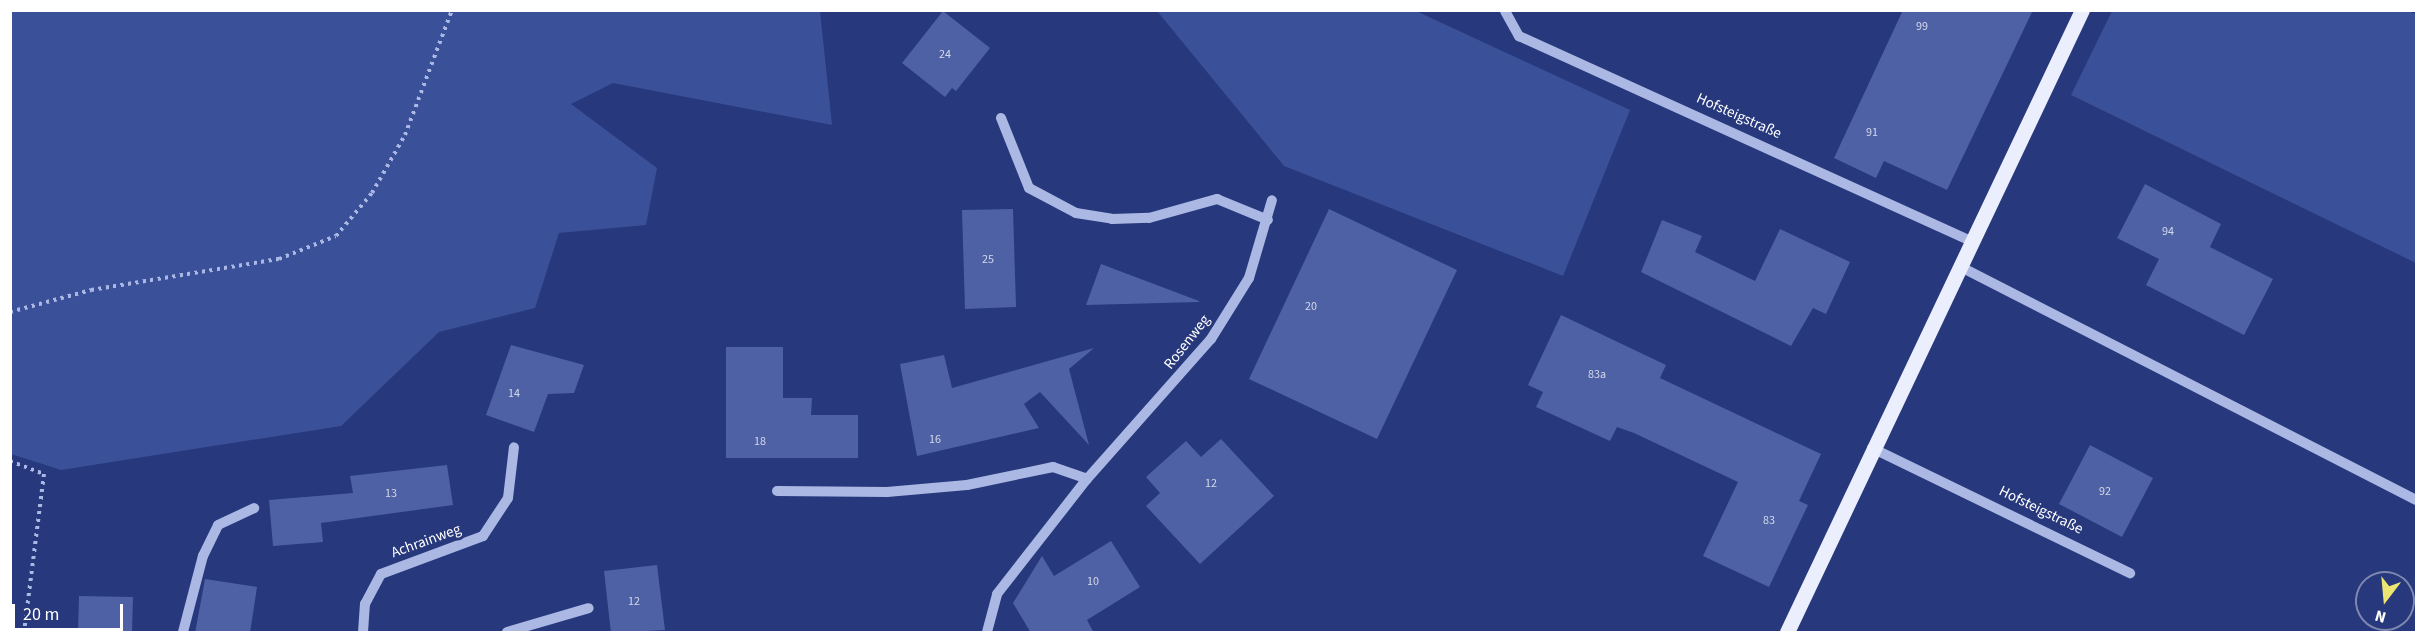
<!DOCTYPE html>
<html>
<head>
<meta charset="utf-8">
<style>
	body { margin:0 }
	#map { position:relative; width:2427px; height:643px; overflow:hidden; background:#27387c; font-family:"Source Sans 3",sans-serif }
	div>[style] { position:absolute }
	.green>* { inset:0; background:#3a5099 }
	.building>* { inset:0; background:#4f61a5 }
	.path>* { height:4px; margin-top:-2px; transform-origin:0; background:repeating-linear-gradient(90deg,#abb8e4 0 3px,transparent 0 7.5px) }
	.minor>* { height:10px; margin:-5px; padding:0 5px; transform-origin:5px; border-radius:5px; background:#abb8e4 }
	.major>* { height:15px; margin:-7.5px; padding:0 7.5px; transform-origin:7.5px; border-radius:7.5px; background:#ebeefc }
	span { translate:-50% -50%; white-space:nowrap; text-align:center; line-height:1.15; -webkit-text-stroke:6px #27387c; paint-order:stroke }
	.number-label { font-size:12px; color:#d3d8e8 }
	.number-label span { -webkit-text-stroke-width:0 }
	.street-label { font-size:15px; color:#fff }
	.frame { position:absolute; inset:0; border:12px solid #fff; pointer-events:none }
	.north { position:absolute; left:2355px; top:571px; width:60px; height:60px; box-sizing:border-box; background:#27387c; border:2px solid #7d88b0; border-radius:50%; rotate:196deg; font-size:16px; font-weight:700; line-height:24px; text-align:center; color:#fff }
	.north::after { content:''; display:block; margin:auto; width:21px; height:27px; background:#ede571; clip-path:polygon(50% 0,100% 100%,50% 72%,0 100%) }
	.scale { position:absolute; left:12px; top:604px; width:111px; height:27px; box-sizing:border-box; border:3px solid #fff; border-top:0; padding-left:8px; font-size:18px; line-height:21px; white-space:nowrap; color:#fff; -webkit-text-stroke:4px #27387c; paint-order:stroke }
</style>
</head>
<body>
<div id="map">
	<div class="green">
		<div style="clip-path:polygon(11px 10px,820px 11px,832px 125px,613px 83px,571px 104px,657px 168px,646px 225px,559px 233px,535px 308px,439px 332px,341px 426px,61px 470px,11px 454px)"></div>
		<div style="clip-path:polygon(1157px 11px,1416px 11px,1630px 110px,1563px 276px,1284px 166px)"></div>
		<div style="clip-path:polygon(2408px 11px,2416px 14px,2416px 263px,2071px 95px,2112px 11px)"></div>
	</div>
	<div class="building">
		<div style="clip-path:polygon(1903px 10px,2033px 10px,1947px 190px,1884px 161px,1876px 178px,1834px 158px)"></div>
		<div style="clip-path:polygon(943px 11px,990px 48px,956px 91px,952px 88px,945px 97px,902px 63px)"></div>
		<div style="clip-path:polygon(2145px 184px,2221px 224px,2210px 247px,2273px 279px,2244px 335px,2146px 285px,2159px 259px,2117px 238px)"></div>
		<div style="clip-path:polygon(1013px 209px,1016px 307px,965px 309px,962px 210px)"></div>
		<div style="clip-path:polygon(1329px 209px,1457px 270px,1377px 439px,1249px 379px)"></div>
		<div style="clip-path:polygon(1662px 220px,1702px 236px,1695px 252px,1755px 281px,1780px 229px,1850px 262px,1826px 314px,1813px 308px,1791px 346px,1641px 272px)"></div>
		<div style="clip-path:polygon(1101px 264px,1199px 301px,1199px 302px,1086px 305px)"></div>
		<div style="clip-path:polygon(1561px 315px,1666px 365px,1660px 378px,1821px 454px,1799px 501px,1808px 505px,1769px 587px,1703px 556px,1738px 482px,1634px 433px,1617px 427px,1610px 441px,1536px 407px,1543px 392px,1528px 385px)"></div>
		<div style="clip-path:polygon(511px 345px,584px 365px,574px 393px,548px 394px,534px 432px,486px 415px)"></div>
		<div style="clip-path:polygon(726px 347px,783px 347px,783px 398px,812px 398px,811px 415px,858px 415px,858px 458px,726px 458px)"></div>
		<div style="clip-path:polygon(1094px 348px,1069px 369px,1089px 445px,1040px 392px,1024px 404px,1039px 428px,917px 456px,900px 364px,944px 355px,952px 388px)"></div>
		<div style="clip-path:polygon(1221px 439px,1274px 496px,1200px 564px,1146px 506px,1160px 493px,1146px 477px,1186px 441px,1201px 457px)"></div>
		<div style="clip-path:polygon(2090px 445px,2153px 478px,2122px 537px,2059px 504px)"></div>
		<div style="clip-path:polygon(447px 465px,453px 505px,321px 523px,323px 542px,273px 546px,269px 500px,353px 493px,350px 476px)"></div>
		<div style="clip-path:polygon(1111px 541px,1140px 587px,1087px 620px,1094px 633px,1031px 633px,1013px 603px,1042px 556px,1054px 576px)"></div>
		<div style="clip-path:polygon(657px 565px,665px 630px,611px 633px,604px 571px)"></div>
		<div style="clip-path:polygon(205px 579px,257px 587px,250px 633px,195px 633px)"></div>
		<div style="clip-path:polygon(79px 596px,133px 597px,132px 633px,78px 633px)"></div>
	</div>
	<div class="path">
		<div style="left:10px;top:312px;width:84px;rotate:-15.2deg"></div>
		<div style="left:91px;top:290px;width:191px;rotate:-9.4deg"></div>
		<div style="left:279px;top:259px;width:61px;rotate:-22deg"></div>
		<div style="left:336px;top:236px;width:56px;rotate:-50.1deg"></div>
		<div style="left:372px;top:193px;width:67px;rotate:-60.4deg"></div>
		<div style="left:405px;top:135px;width:134px;rotate:-69.4deg"></div>
		<div style="left:10px;top:461px;width:36px;rotate:21deg"></div>
		<div style="left:44px;top:474px;width:159px;rotate:97.2deg"></div>
	</div>
	<div class="minor">
		<div style="left:1505px;top:11px;width:29px;rotate:61deg"></div>
		<div style="left:1519px;top:36px;width:495px;rotate:24.4deg"></div>
		<div style="left:1001px;top:118px;width:75px;rotate:68.2deg"></div>
		<div style="left:1029px;top:188px;width:53px;rotate:28deg"></div>
		<div style="left:1076px;top:213px;width:36px;rotate:9deg"></div>
		<div style="left:1112px;top:219px;width:37px;rotate:-2deg"></div>
		<div style="left:1149px;top:218px;width:71px;rotate:-15.6deg"></div>
		<div style="left:1217px;top:199px;width:55px;rotate:22.4deg"></div>
		<div style="left:1959px;top:266px;width:513px;rotate:27.11deg"></div>
		<div style="left:1872px;top:448px;width:287px;rotate:25.9deg"></div>
		<div style="left:777px;top:491px;width:110px;rotate:0.5deg"></div>
		<div style="left:887px;top:492px;width:80px;rotate:-5deg"></div>
		<div style="left:967px;top:485px;width:88px;rotate:-11.8deg"></div>
		<div style="left:1053px;top:467px;width:36px;rotate:19deg"></div>
		<div style="left:183px;top:632px;width:79px;rotate:-75.3deg"></div>
		<div style="left:203px;top:556px;width:34px;rotate:-64deg"></div>
		<div style="left:218px;top:525px;width:40px;rotate:-25deg"></div>
		<div style="left:363px;top:632px;width:28px;rotate:-86deg"></div>
		<div style="left:365px;top:604px;width:34px;rotate:-62deg"></div>
		<div style="left:381px;top:574px;width:109px;rotate:-20.4deg"></div>
		<div style="left:483px;top:536px;width:45px;rotate:-56.7deg"></div>
		<div style="left:508px;top:498px;width:51px;rotate:-83.3deg"></div>
		<div style="left:507px;top:632px;width:85px;rotate:-16.3deg"></div>
		<div style="left:987px;top:632px;width:39px;rotate:-75deg"></div>
		<div style="left:997px;top:594px;width:146px;rotate:-52deg"></div>
		<div style="left:1087px;top:479px;width:187px;rotate:-48.5deg"></div>
		<div style="left:1211px;top:339px;width:72px;rotate:-58.1deg"></div>
		<div style="left:1249px;top:278px;width:81px;rotate:-73.6deg"></div>
	</div>
	<div class="major">
		<div style="left:1787px;top:632px;width:688px;rotate:-64.63deg"></div>
	</div>
	<div class="number-label">
		<span style="left:1922px;top:27px">99</span>
		<span style="left:945px;top:55px">24</span>
		<span style="left:1872px;top:133px">91</span>
		<span style="left:2168px;top:232px">94</span>
		<span style="left:988px;top:260px">25</span>
		<span style="left:1311px;top:307px">20</span>
		<span style="left:1597px;top:375px">83a</span>
		<span style="left:514px;top:394px">14</span>
		<span style="left:935px;top:440px">16</span>
		<span style="left:760px;top:442px">18</span>
		<span style="left:1211px;top:484px">12</span>
		<span style="left:2105px;top:492px">92</span>
		<span style="left:391px;top:494px">13</span>
		<span style="left:1769px;top:521px">83</span>
		<span style="left:1093px;top:582px">10</span>
		<span style="left:634px;top:602px">12</span>
	</div>
	<div class="street-label">
		<span style="left:1739px;top:116px;rotate:24deg">Hofsteigstraße</span>
		<span style="left:1187px;top:342px;rotate:-52deg">Rosenweg</span>
		<span style="left:2041px;top:510px;rotate:26deg">Hofsteigstraße</span>
		<span style="left:426px;top:541px;rotate:-20deg">Achrainweg</span>
	</div>
	<div class="frame"></div>
	<div class="north">N</div>
	<div class="scale">20 m</div>
</div>
</body>
</html>
